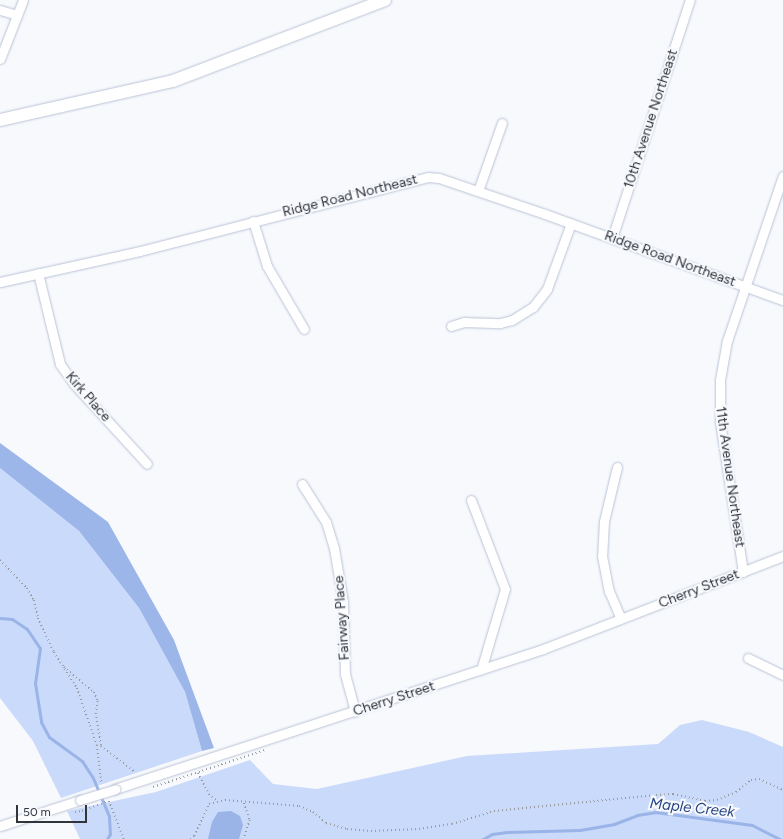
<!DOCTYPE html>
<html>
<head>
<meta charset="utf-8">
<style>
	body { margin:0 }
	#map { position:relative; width:783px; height:839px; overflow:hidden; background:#f7f9fd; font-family:Figtree,sans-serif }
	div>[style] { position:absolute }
	.green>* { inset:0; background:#cadafa }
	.forest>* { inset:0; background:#9cb6ea }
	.water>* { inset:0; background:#9ab4e8 }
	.stream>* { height:3px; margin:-1.5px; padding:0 1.5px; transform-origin:1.5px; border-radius:1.5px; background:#9ab4e8 }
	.path>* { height:1.5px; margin-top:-0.75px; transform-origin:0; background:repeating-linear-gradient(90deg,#989aa0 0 1px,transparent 0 4px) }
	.roads { filter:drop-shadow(0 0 1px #bac3d5) drop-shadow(0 0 1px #bac3d5) }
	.minor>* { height:9px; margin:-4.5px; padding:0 4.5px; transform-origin:4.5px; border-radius:4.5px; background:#fff }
	.major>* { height:12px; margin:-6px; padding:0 6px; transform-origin:6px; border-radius:6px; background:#fff }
	.path-bridge>* { height:1.5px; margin-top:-0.75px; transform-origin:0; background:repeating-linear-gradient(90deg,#989aa0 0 1px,transparent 0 4px) }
	.bridges { filter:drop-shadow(0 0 1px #bac3d5) drop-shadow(0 0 1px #bac3d5) }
	.minor-bridge>* { height:9px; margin:-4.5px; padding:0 4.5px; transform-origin:4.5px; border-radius:4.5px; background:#fff }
	span { translate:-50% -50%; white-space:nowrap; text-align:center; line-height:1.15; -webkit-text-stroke:4px #f7f9fd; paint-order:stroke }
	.street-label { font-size:14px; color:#31343b }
	.water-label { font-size:15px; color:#294684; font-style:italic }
	.scale { position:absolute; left:16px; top:805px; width:71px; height:18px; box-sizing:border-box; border:2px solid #31343b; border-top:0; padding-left:5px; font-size:12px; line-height:14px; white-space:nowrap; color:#31343b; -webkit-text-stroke:3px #f7f9fd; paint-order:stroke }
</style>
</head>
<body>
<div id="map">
	<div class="green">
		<div style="clip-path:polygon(0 468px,79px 531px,139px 608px,185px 692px,202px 751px,61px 798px,33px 741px,0 698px)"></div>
		<div style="clip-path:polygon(702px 720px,749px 732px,783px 747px,783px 839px,80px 839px,67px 811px,156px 792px,250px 760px,273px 784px,317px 789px,467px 756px,658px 744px,680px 725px)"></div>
	</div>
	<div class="forest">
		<div style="clip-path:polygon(0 443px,108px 522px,174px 640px,214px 748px,202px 751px,185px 692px,139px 608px,79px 531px,0 468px)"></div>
	</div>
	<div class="water">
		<div style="clip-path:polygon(231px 811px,240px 816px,243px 825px,239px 839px,208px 839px,212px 822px,218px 812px)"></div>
	</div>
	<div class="stream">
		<div style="left:0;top:618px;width:12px;rotate:5deg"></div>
		<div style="left:12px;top:619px;width:18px;rotate:34deg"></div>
		<div style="left:27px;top:629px;width:23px;rotate:56deg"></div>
		<div style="left:40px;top:648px;width:35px;rotate:98deg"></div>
		<div style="left:35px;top:683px;width:39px;rotate:81deg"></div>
		<div style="left:41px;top:722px;width:17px;rotate:62deg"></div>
		<div style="left:49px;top:737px;width:41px;rotate:36deg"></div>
		<div style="left:82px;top:761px;width:20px;rotate:57deg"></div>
		<div style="left:93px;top:778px;width:41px;rotate:67.2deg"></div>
		<div style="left:109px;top:816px;width:18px;rotate:87deg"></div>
		<div style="left:110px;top:834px;width:6px;rotate:121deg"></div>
		<div style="left:483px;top:839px;width:10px;rotate:-29deg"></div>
		<div style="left:492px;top:834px;width:15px;rotate:-8deg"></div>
		<div style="left:507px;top:832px;width:73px;rotate:-1.6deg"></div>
		<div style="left:580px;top:830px;width:35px;rotate:-10deg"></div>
		<div style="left:614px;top:824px;width:25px;rotate:-21deg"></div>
		<div style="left:637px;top:815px;width:18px;rotate:-9deg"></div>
		<div style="left:655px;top:812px;width:98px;rotate:7.6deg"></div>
		<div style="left:752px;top:825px;width:31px;rotate:27deg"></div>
	</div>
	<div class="path">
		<div style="left:0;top:560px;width:39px;rotate:46deg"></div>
		<div style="left:27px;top:588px;width:14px;rotate:60deg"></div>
		<div style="left:34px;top:600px;width:18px;rotate:77deg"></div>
		<div style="left:38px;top:618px;width:38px;rotate:65deg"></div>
		<div style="left:54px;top:652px;width:43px;rotate:57.4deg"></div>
		<div style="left:77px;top:688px;width:60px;rotate:70.7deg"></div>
		<div style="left:97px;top:745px;width:38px;rotate:83deg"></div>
		<div style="left:64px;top:667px;width:39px;rotate:40deg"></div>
		<div style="left:94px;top:692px;width:10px;rotate:66deg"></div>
		<div style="left:98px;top:701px;width:12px;rotate:99deg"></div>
		<div style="left:96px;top:713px;width:33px;rotate:81deg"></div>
		<div style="left:101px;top:746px;width:43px;rotate:37.4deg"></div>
		<div style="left:198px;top:773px;width:24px;rotate:62deg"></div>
		<div style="left:209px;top:794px;width:11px;rotate:41deg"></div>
		<div style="left:153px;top:787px;width:118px;rotate:-18.3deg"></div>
		<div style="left:109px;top:801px;width:41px;rotate:68.5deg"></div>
		<div style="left:244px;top:803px;width:18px;rotate:71deg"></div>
		<div style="left:250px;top:820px;width:20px;rotate:108deg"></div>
		<div style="left:75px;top:812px;width:7px;rotate:-8deg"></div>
		<div style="left:190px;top:839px;width:5px;rotate:-37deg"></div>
		<div style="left:194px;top:836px;width:35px;rotate:-65deg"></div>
		<div style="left:209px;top:804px;width:16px;rotate:-14deg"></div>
		<div style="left:225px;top:800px;width:74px;rotate:4.6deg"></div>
		<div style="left:299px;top:806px;width:15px;rotate:23deg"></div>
		<div style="left:313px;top:812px;width:17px;rotate:40deg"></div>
		<div style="left:326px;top:823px;width:22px;rotate:16deg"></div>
		<div style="left:347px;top:829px;width:24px;rotate:5deg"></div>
		<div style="left:371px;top:831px;width:48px;rotate:-2.4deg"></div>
		<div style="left:419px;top:829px;width:33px;rotate:-9deg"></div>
		<div style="left:452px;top:824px;width:44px;rotate:-17.2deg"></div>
		<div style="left:494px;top:811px;width:163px;rotate:-5.6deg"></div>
		<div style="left:656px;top:795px;width:17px;rotate:-3deg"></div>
		<div style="left:673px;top:794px;width:33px;rotate:12deg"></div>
		<div style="left:705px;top:801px;width:12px;rotate:-5deg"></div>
		<div style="left:717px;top:800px;width:21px;rotate:-23deg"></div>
		<div style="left:736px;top:792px;width:19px;rotate:-39deg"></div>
		<div style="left:751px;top:780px;width:8px;rotate:-7deg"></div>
		<div style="left:759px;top:779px;width:26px;rotate:25deg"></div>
	</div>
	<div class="roads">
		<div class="minor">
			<div style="left:0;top:10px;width:18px;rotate:16deg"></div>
			<div style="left:0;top:59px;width:63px;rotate:-68.7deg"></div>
			<div style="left:478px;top:191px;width:72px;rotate:-70.6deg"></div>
			<div style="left:253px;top:221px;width:47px;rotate:72.7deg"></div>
			<div style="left:267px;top:266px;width:73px;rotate:59.6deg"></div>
			<div style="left:612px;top:238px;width:250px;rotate:-71.9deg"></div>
			<div style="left:38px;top:273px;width:94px;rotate:76.4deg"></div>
			<div style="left:60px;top:364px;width:24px;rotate:55deg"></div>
			<div style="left:74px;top:384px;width:108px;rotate:47.6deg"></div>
			<div style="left:0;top:282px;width:143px;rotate:-12.5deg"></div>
			<div style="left:140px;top:251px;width:297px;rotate:-14.4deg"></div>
			<div style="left:428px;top:177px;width:11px;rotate:5deg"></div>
			<div style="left:439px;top:178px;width:112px;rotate:18.8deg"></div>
			<div style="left:545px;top:214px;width:253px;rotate:19.9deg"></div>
			<div style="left:451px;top:326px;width:14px;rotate:-17deg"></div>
			<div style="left:464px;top:322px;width:36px;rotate:2deg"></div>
			<div style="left:500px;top:323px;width:12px;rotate:-14deg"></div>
			<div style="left:512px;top:320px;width:25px;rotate:-32deg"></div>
			<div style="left:533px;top:307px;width:23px;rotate:-52deg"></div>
			<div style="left:547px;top:289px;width:70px;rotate:-70deg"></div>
			<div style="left:617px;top:467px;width:56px;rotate:103.5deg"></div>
			<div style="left:604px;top:521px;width:35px;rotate:93deg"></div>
			<div style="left:602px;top:556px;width:36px;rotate:79deg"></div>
			<div style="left:609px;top:591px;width:30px;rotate:67deg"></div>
			<div style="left:302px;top:484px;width:45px;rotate:57.7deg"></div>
			<div style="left:326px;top:522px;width:27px;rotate:73deg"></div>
			<div style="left:334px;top:548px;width:55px;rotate:80.5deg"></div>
			<div style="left:343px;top:602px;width:72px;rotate:88.4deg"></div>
			<div style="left:345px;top:674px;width:39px;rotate:75deg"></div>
			<div style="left:471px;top:500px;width:95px;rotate:69.1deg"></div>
			<div style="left:505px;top:589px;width:84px;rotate:106.5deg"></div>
			<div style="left:743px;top:572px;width:153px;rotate:-98.7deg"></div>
			<div style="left:720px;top:421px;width:41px;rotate:-90deg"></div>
			<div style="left:720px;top:380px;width:40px;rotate:-80deg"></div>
			<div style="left:727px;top:341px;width:174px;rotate:-71.3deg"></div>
			<div style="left:748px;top:658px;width:39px;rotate:26deg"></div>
			<div style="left:115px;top:789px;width:450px;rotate:-18.1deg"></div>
			<div style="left:543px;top:649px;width:257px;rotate:-21.2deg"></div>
			<div style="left:0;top:826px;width:84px;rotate:-18deg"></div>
		</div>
		<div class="major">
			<div style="left:0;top:120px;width:177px;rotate:-12.7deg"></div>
			<div style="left:173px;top:81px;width:227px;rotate:-20.9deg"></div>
		</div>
	</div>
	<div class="path-bridge">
		<div style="left:82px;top:811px;width:26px;rotate:-21deg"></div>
	</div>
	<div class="bridges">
		<div class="minor-bridge">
			<div style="left:80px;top:800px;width:37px;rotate:-17deg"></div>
		</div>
	</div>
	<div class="street-label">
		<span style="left:651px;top:119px;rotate:-72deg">10th Avenue Northeast</span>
		<span style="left:350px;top:196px;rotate:-14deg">Ridge Road Northeast</span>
		<span style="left:670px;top:259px;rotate:20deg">Ridge Road Northeast</span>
		<span style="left:88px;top:397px;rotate:49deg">Kirk Place</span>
		<span style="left:730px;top:477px;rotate:82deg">11th Avenue Northeast</span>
		<span style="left:699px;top:589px;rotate:-21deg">Cherry Street</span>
		<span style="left:342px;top:618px;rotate:-94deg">Fairway Place</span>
		<span style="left:394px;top:699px;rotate:-18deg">Cherry Street</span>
	</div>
	<div class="water-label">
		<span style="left:692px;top:808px;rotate:6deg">Maple Creek</span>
	</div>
	<div class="scale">50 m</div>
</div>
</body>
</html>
